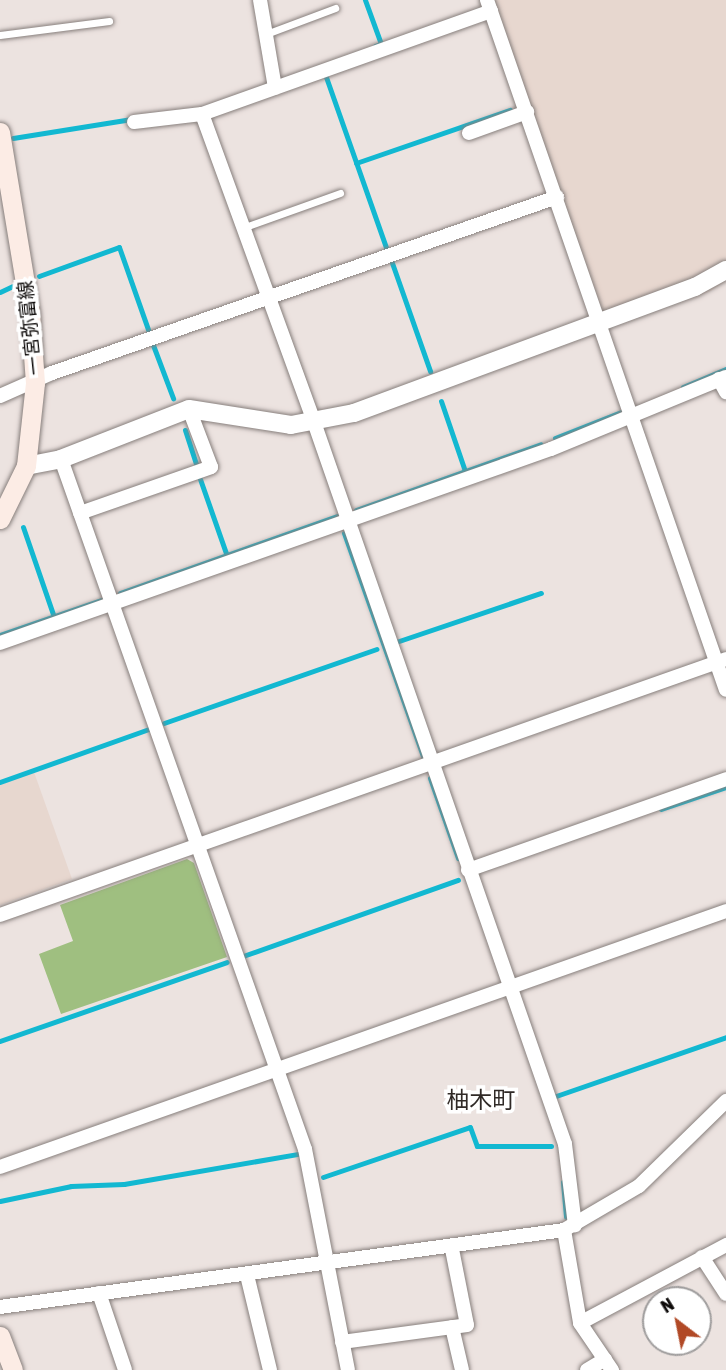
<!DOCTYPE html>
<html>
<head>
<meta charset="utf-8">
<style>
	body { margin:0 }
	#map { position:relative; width:726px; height:1370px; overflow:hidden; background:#ece3e0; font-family:"Asap Condensed","Noto Sans JP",sans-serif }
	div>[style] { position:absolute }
	.built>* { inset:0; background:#e7d7cf }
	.green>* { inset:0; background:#9fbf80 }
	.stream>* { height:5px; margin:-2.5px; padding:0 2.5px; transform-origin:2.5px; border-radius:2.5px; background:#12b8d1 }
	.roads { filter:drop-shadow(0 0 2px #877f7c) drop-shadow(0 0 2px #877f7c) }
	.service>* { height:7px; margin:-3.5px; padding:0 3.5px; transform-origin:3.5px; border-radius:3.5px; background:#fff }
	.minor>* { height:14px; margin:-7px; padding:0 7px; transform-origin:7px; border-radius:7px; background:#fff }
	.tertiary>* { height:18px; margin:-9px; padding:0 9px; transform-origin:9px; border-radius:9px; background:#fff }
	.secondary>* { height:19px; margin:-9.5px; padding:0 9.5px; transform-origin:9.5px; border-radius:9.5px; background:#fcece5 }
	span { translate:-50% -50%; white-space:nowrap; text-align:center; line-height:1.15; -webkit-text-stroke:7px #fff; paint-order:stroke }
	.street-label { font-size:19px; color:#0e0b0a }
	.quarter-label { font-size:23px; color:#302a27 }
	.north { position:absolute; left:642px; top:1286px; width:70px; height:70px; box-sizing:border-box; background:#fff; border:2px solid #9f9d9d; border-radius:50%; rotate:328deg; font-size:19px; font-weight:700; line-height:28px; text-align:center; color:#0e0b0a }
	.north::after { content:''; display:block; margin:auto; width:24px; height:32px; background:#b14926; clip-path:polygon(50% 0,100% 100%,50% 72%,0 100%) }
</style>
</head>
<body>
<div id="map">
	<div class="built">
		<div style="clip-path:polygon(492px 0,726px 0,726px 281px,709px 292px,608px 326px)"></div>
		<div style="clip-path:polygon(34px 772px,72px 879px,0 905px,0 784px)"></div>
	</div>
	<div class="green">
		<div style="clip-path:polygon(187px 859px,194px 863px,227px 957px,61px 1014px,39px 954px,73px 941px,60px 905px)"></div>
	</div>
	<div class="stream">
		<div style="left:365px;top:0;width:47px;rotate:70deg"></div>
		<div style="left:381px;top:44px;width:6px;rotate:162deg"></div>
		<div style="left:326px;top:77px;width:183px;rotate:70.6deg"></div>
		<div style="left:13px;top:138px;width:120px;rotate:-9.1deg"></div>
		<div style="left:356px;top:163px;width:163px;rotate:-19deg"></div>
		<div style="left:391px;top:260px;width:118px;rotate:70.6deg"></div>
		<div style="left:39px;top:276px;width:85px;rotate:-19.9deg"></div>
		<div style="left:119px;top:247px;width:90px;rotate:70.6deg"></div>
		<div style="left:0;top:292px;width:14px;rotate:-25deg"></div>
		<div style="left:153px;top:345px;width:57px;rotate:69.3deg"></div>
		<div style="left:683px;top:387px;width:47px;rotate:-22.7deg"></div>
		<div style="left:441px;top:401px;width:74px;rotate:71.1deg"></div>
		<div style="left:185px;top:430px;width:35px;rotate:72deg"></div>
		<div style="left:555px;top:438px;width:71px;rotate:-21.5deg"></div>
		<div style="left:200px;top:479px;width:82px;rotate:70.7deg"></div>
		<div style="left:356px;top:510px;width:196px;rotate:-19.6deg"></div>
		<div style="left:23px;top:527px;width:95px;rotate:71deg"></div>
		<div style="left:344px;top:533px;width:237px;rotate:70.5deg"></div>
		<div style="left:120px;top:593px;width:231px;rotate:-19.5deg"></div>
		<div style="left:0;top:635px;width:107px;rotate:-19.1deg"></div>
		<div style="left:396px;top:642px;width:153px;rotate:-18.7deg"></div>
		<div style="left:164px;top:723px;width:225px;rotate:-19.2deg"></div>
		<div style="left:430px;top:778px;width:85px;rotate:70.7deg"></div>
		<div style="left:0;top:782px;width:158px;rotate:-19.6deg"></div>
		<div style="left:661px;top:809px;width:69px;rotate:-18.7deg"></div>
		<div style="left:243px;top:956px;width:228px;rotate:-19.5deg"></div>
		<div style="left:0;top:1041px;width:240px;rotate:-19.2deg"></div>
		<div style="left:556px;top:1096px;width:180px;rotate:-19.1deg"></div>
		<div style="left:323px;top:1177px;width:155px;rotate:-18.8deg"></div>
		<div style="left:470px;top:1127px;width:20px;rotate:70deg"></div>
		<div style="left:477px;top:1146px;width:74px"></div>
		<div style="left:563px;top:1182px;width:35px;rotate:85deg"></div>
		<div style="left:0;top:1201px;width:73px;rotate:-11.9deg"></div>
		<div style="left:71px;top:1186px;width:53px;rotate:-2.2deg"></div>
		<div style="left:124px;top:1184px;width:177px;rotate:-9.8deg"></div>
	</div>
	<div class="roads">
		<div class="service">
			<div style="left:266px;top:34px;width:74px;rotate:-20.6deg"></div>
			<div style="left:0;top:35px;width:110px;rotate:-7.3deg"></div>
			<div style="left:245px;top:227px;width:101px;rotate:-19.7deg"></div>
		</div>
		<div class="minor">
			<div style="left:260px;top:0;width:89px;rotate:80.3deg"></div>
			<div style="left:487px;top:0;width:730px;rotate:70.9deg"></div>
			<div style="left:202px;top:114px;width:328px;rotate:70deg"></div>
			<div style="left:314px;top:422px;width:764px;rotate:70.83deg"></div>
			<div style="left:565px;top:1144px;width:82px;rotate:83deg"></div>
			<div style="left:134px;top:122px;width:68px;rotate:-6.7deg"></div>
			<div style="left:202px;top:114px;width:307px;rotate:-19.6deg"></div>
			<div style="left:469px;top:133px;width:62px;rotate:-19.9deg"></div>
			<div style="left:719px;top:379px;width:15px;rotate:62deg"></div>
			<div style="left:0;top:396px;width:57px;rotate:-23.9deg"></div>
			<div style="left:52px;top:373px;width:535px;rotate:-19.21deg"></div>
			<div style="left:61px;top:459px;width:732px;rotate:70.53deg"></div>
			<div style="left:305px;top:1149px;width:225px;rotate:79deg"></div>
			<div style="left:80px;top:513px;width:139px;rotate:-19.3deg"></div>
			<div style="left:211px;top:467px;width:62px;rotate:-110.8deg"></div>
			<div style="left:0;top:643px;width:584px;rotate:-19.4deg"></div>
			<div style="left:551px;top:449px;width:189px;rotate:-22.4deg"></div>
			<div style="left:468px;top:870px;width:274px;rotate:-19.4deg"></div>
			<div style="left:0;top:915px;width:770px;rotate:-19.42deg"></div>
			<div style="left:0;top:1167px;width:770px;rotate:-19.42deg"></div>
			<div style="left:564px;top:1230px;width:94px;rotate:80.2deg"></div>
			<div style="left:580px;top:1323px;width:57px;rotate:55.8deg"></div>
			<div style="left:702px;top:1257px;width:44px;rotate:57deg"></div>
			<div style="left:247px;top:1275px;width:98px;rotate:76.4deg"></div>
			<div style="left:99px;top:1293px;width:81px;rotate:71.3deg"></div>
			<div style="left:0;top:1307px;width:569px;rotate:-7.77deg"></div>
			<div style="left:564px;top:1230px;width:87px;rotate:-30.4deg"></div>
			<div style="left:639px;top:1186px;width:122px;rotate:-44.3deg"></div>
			<div style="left:580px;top:1323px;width:166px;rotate:-28.1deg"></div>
			<div style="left:452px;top:1327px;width:44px;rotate:76.9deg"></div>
			<div style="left:342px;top:1342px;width:126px;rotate:-7.7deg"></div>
			<div style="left:467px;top:1325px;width:77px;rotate:-101.2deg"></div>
			<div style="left:587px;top:1370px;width:21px;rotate:-31deg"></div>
		</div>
		<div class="tertiary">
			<div style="left:26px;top:466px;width:36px;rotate:-11deg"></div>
			<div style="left:61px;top:459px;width:137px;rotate:-21.3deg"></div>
			<div style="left:189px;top:409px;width:103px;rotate:8.9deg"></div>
			<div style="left:291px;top:425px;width:64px;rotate:-10.8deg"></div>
			<div style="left:354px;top:413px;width:364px;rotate:-20.3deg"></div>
			<div style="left:695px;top:287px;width:35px;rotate:-29deg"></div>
		</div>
		<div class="secondary">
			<div style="left:0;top:132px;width:183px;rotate:80.6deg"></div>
			<div style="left:30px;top:313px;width:70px;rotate:85.9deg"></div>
			<div style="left:35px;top:383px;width:83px;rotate:96.2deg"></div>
			<div style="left:26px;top:466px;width:59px;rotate:116.1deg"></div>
			<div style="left:0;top:1336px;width:36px;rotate:69deg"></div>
		</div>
	</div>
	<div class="street-label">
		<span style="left:30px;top:328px;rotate:-96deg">一宮弥富線</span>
	</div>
	<div class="quarter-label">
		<span style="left:481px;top:1100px">柚木町</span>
	</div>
	<div class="north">N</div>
</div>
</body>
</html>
